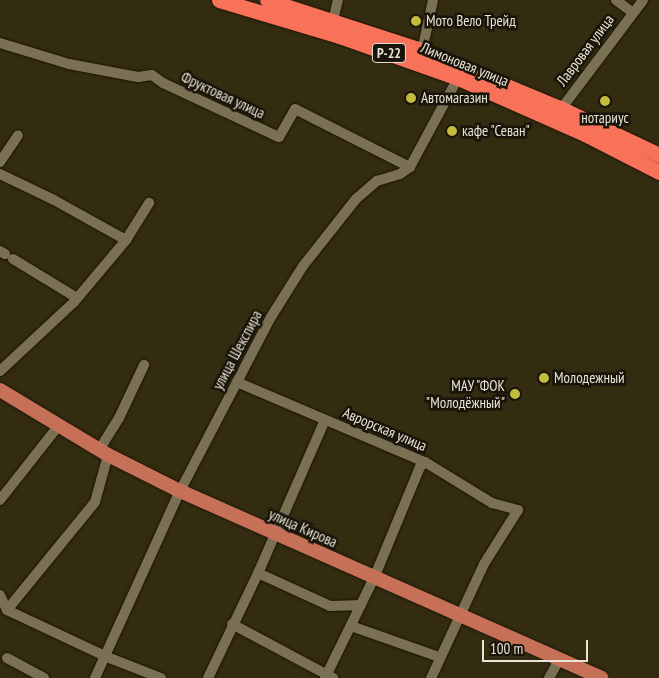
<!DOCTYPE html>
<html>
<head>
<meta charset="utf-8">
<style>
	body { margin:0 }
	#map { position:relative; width:659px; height:678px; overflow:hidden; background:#332c11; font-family:"PT Sans Narrow",sans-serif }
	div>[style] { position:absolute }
	.roads { filter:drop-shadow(0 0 1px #1b1400) drop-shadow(0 0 1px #1b1400) }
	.minor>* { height:10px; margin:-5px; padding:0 5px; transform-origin:5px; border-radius:5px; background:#7a7155 }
	.major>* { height:14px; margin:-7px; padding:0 7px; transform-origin:7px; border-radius:7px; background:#c67157 }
	.highway>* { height:15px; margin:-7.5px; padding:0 7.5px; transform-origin:7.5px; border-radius:7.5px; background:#f87159 }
	.dots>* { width:14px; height:14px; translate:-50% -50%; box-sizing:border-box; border:2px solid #181409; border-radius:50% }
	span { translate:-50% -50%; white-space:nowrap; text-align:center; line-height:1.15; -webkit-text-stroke:5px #181409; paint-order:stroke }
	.shield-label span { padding:1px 4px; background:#181409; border:1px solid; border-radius:4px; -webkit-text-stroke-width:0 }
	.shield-label { font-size:14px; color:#e8e3d4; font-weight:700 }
	.poi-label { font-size:15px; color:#e8e3d4 }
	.left { translate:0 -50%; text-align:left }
	.right { translate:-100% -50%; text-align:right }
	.street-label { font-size:15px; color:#e8e3d4 }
	.scale { position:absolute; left:482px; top:640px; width:106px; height:22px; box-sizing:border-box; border:2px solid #e8e3d4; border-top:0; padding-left:6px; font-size:15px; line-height:18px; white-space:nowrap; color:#e8e3d4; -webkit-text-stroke:4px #181409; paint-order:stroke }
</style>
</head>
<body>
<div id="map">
	<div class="roads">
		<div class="minor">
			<div style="left:616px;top:0;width:21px;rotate:37deg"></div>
			<div style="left:333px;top:21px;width:22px;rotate:-77deg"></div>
			<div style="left:0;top:43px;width:72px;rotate:16.9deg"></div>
			<div style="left:69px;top:64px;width:70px;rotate:10.7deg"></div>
			<div style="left:138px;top:77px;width:14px;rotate:-8deg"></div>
			<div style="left:152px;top:75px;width:14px;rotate:36deg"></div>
			<div style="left:163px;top:83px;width:128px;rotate:25deg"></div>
			<div style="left:279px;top:137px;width:32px;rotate:-60deg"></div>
			<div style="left:295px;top:109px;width:129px;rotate:26.8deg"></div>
			<div style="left:422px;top:51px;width:52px;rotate:-77.8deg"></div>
			<div style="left:558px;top:113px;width:141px;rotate:-53deg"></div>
			<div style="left:0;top:162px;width:32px;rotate:-56deg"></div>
			<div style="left:0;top:174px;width:60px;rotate:25.7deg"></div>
			<div style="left:54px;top:200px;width:82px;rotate:29.1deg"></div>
			<div style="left:0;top:251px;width:6px;rotate:31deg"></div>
			<div style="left:13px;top:259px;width:75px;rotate:31.4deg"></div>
			<div style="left:0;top:371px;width:101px;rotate:-43deg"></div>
			<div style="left:74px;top:302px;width:81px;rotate:-50deg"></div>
			<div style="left:126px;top:240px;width:44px;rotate:-58.1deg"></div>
			<div style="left:237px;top:382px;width:204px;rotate:23.1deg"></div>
			<div style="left:425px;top:462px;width:79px;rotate:31.5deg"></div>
			<div style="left:492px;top:503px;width:27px;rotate:15deg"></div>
			<div style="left:518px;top:510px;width:64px;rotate:122.2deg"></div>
			<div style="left:484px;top:564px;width:126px;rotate:114.9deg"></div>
			<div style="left:99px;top:450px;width:38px;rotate:-58deg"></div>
			<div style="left:119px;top:418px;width:59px;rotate:-64.7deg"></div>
			<div style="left:0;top:500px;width:95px;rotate:-51.8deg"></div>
			<div style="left:258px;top:573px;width:79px;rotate:24.6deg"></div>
			<div style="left:330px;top:606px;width:31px;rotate:-2deg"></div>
			<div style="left:0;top:595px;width:17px;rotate:65deg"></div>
			<div style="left:7px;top:610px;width:139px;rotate:-50.8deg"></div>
			<div style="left:95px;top:502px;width:49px;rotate:-74.5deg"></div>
			<div style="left:7px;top:610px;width:110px;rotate:25.2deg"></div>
			<div style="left:107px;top:657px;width:58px;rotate:21.3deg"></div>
			<div style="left:232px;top:624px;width:115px;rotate:28.1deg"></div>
			<div style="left:351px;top:626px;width:93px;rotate:19.4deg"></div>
			<div style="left:7px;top:658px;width:42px;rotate:28.4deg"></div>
			<div style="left:95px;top:678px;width:205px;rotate:-65.6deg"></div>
			<div style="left:180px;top:491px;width:196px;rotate:-62.4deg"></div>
			<div style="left:271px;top:317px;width:60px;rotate:-57.9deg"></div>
			<div style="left:303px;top:266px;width:85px;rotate:-51.7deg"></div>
			<div style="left:356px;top:199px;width:28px;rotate:-41deg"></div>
			<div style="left:377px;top:181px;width:24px;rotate:-17deg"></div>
			<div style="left:400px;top:174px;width:12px;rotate:-35deg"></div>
			<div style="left:410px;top:167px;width:101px;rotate:-61.7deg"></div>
			<div style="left:208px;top:678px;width:119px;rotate:-64.5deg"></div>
			<div style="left:259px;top:571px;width:165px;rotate:-66.4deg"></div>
			<div style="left:325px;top:678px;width:111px;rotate:-63.9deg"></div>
			<div style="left:374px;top:578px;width:120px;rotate:-67.5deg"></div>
			<div style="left:420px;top:467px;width:7px;rotate:-45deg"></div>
			<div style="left:549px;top:678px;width:21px;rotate:-61deg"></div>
		</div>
		<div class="major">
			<div style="left:0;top:390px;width:126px;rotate:31deg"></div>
			<div style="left:108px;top:455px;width:80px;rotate:26.6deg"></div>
			<div style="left:180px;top:491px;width:461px;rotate:23.9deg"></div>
		</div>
		<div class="highway">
			<div style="left:219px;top:0;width:125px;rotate:16.7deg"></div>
			<div style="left:339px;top:36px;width:126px;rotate:19.4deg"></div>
			<div style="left:458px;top:78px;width:139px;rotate:23.8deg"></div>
			<div style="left:585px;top:134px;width:83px;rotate:27.2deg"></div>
			<div style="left:267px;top:0;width:159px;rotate:18deg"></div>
			<div style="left:418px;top:49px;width:154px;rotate:22.6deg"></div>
			<div style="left:560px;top:108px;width:110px;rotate:25.4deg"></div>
		</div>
	</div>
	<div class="dots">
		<div style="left:416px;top:21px;background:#c4bc3d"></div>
		<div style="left:411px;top:98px;background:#c4bc3d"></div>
		<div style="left:605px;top:101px;background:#c4bc3d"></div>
		<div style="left:452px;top:131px;background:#c4bc3d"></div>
		<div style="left:544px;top:378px;background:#c4bc3d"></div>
		<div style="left:515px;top:394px;background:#c4bc3d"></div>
	</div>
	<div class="shield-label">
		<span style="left:389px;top:53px">Р-22</span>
	</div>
	<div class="poi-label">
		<span class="left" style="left:426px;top:21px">Мото Вело Трейд</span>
		<span class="left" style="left:421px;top:98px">Автомагазин</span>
		<span style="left:605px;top:118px">нотариус</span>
		<span class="left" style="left:462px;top:131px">кафе "Севан"</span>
		<span class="left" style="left:554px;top:378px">Молодежный</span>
		<span class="right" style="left:505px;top:394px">МАУ "ФОК<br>"Молодёжный"</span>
	</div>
	<div class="street-label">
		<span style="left:585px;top:50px;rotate:-53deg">Лавровая улица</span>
		<span style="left:465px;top:64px;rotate:22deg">Лимоновая улица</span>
		<span style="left:223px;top:95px;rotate:25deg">Фруктовая улица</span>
		<span style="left:237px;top:350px;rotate:-62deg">улица Шекспира</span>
		<span style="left:385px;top:429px;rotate:23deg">Аврорская улица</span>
		<span style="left:303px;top:528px;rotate:24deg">улица Кирова</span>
	</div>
	<div class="scale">100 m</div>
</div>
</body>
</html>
